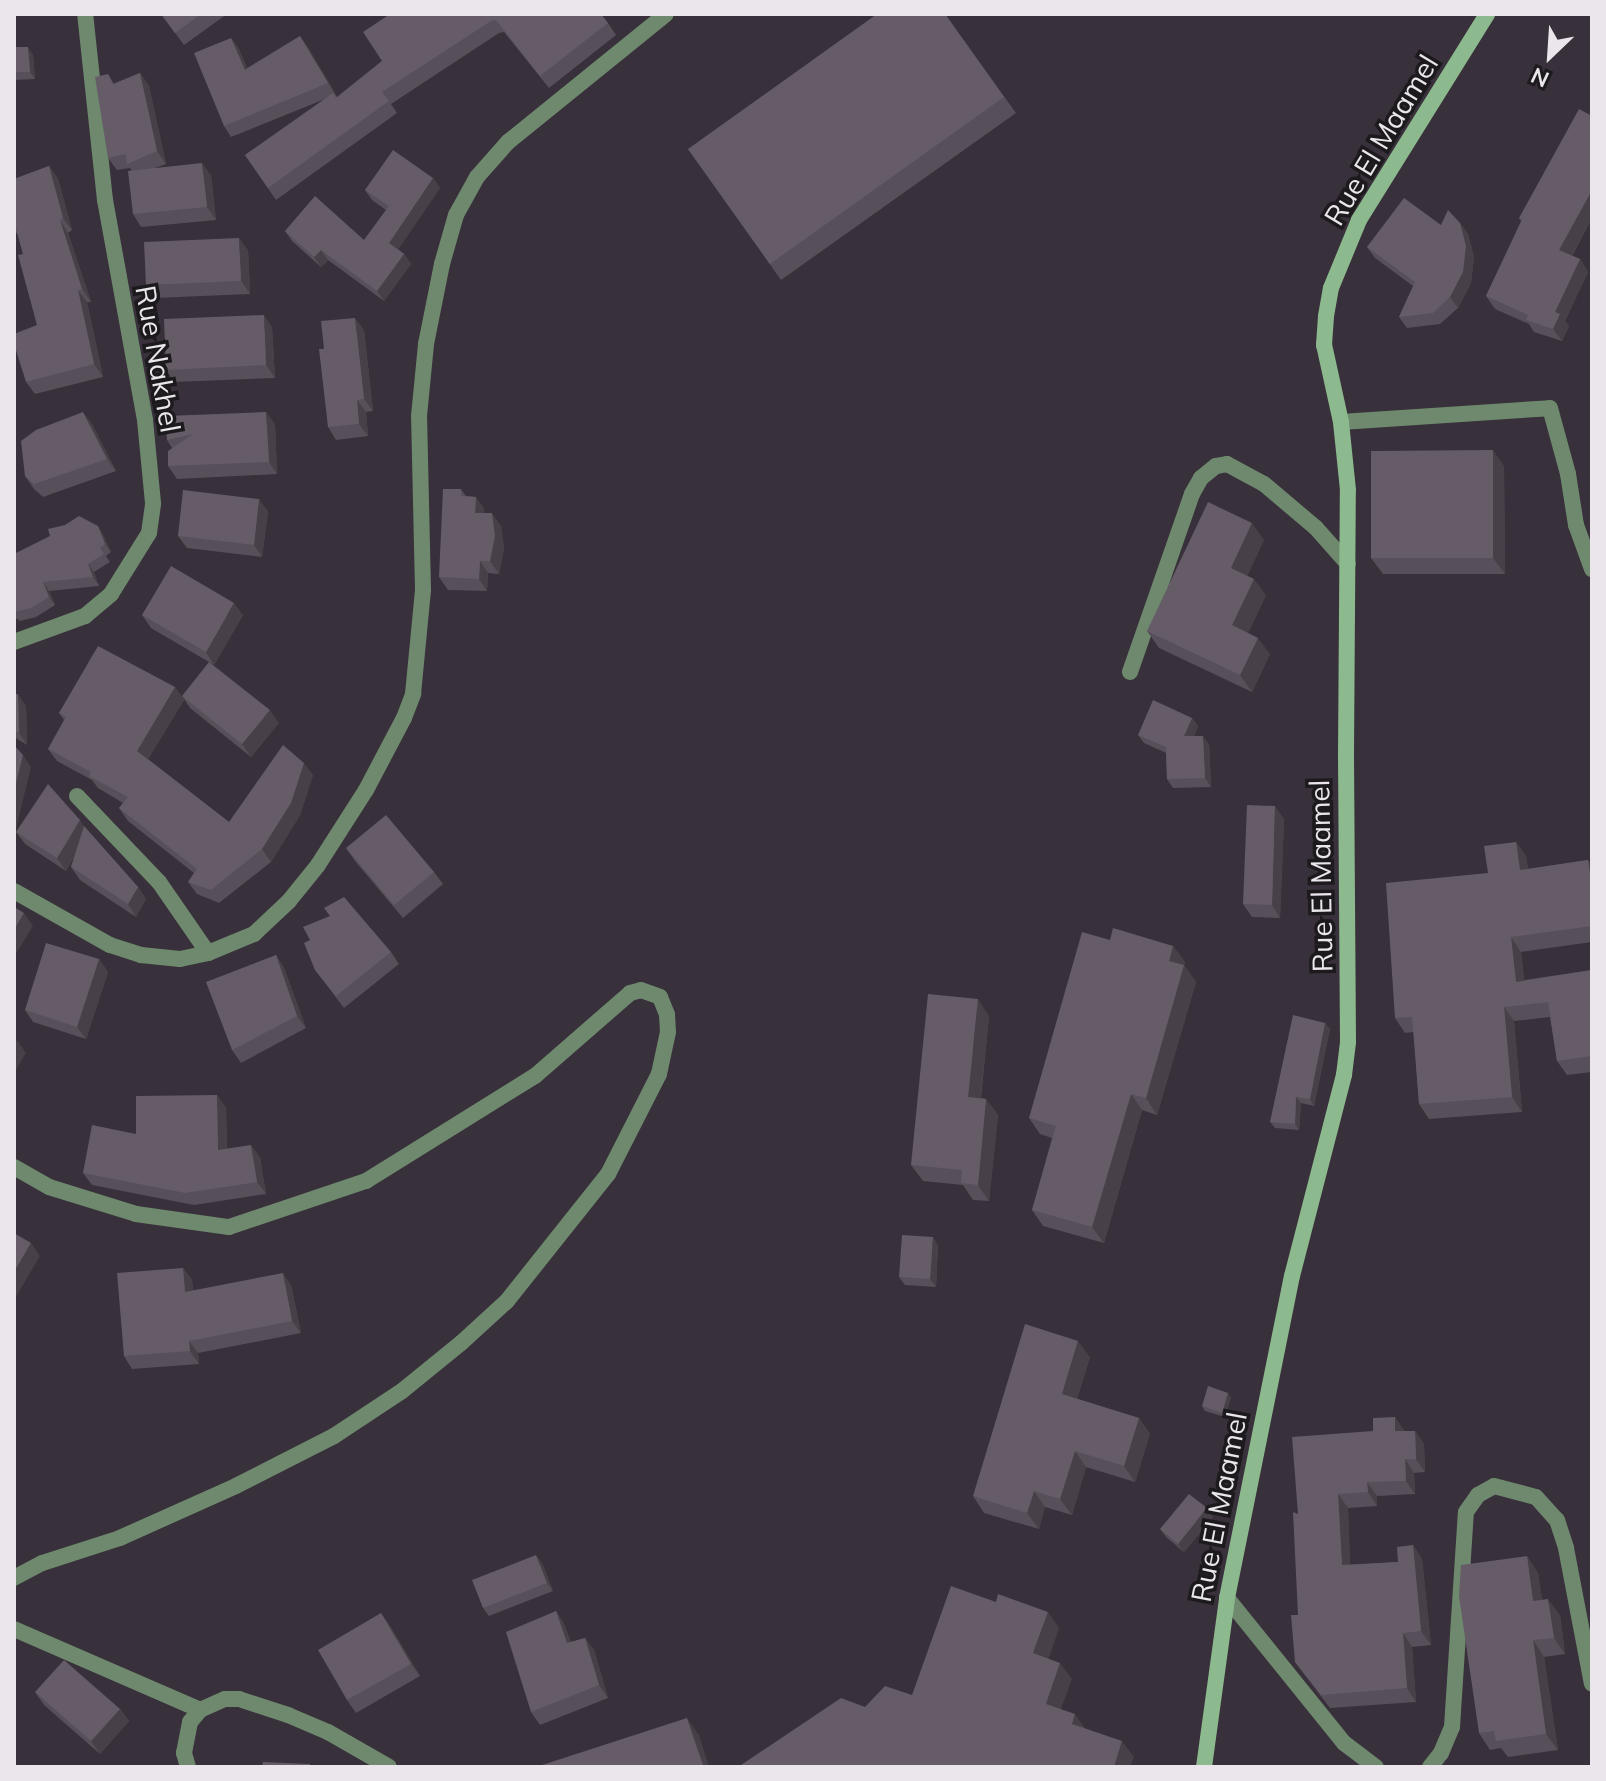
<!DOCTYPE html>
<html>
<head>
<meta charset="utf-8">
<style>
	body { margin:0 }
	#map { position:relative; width:1606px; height:1781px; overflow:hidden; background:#38303a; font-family:Mulish,sans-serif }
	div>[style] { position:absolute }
	.street>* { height:16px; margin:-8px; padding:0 8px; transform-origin:8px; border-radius:8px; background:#6e896e }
	.secondary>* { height:16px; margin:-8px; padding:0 8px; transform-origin:8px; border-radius:8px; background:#8db98e }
	.wall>* { inset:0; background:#574f59 }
	.shaded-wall>* { inset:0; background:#474049 }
	.building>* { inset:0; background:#655c68 }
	span { translate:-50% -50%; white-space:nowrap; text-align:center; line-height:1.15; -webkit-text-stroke:7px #1d1a1e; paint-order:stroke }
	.street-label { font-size:28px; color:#ebe6ec }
	.frame { position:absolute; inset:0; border:16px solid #ebe6ec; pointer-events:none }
	.north { position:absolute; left:1510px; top:16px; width:80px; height:80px; -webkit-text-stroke:6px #1d1a1e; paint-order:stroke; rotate:205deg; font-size:22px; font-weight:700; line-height:32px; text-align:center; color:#ebe6ec }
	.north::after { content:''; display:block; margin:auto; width:28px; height:36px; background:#ebe6ec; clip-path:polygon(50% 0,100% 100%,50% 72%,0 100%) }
</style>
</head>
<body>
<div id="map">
	<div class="street">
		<div style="left:1341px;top:422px;width:209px;rotate:-3.8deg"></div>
		<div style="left:1550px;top:408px;width:68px;rotate:74.7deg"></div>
		<div style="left:1568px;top:474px;width:52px;rotate:81.1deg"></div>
		<div style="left:1576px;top:525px;width:47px;rotate:70deg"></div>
		<div style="left:14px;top:642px;width:76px;rotate:-20.1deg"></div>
		<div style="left:85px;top:616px;width:34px;rotate:-40deg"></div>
		<div style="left:111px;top:594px;width:72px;rotate:-58.1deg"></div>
		<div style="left:149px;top:533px;width:30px;rotate:-82deg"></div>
		<div style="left:153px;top:503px;width:83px;rotate:-95.5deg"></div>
		<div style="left:145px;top:420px;width:224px;rotate:-100.3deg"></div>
		<div style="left:105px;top:200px;width:187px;rotate:-96.1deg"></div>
		<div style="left:1130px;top:672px;width:188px;rotate:-70.8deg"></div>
		<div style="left:1192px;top:494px;width:18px;rotate:-61deg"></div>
		<div style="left:1201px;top:478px;width:19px;rotate:-39deg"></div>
		<div style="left:1216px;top:466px;width:11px;rotate:-10deg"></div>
		<div style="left:1227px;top:464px;width:42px;rotate:28.4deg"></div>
		<div style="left:1264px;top:484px;width:68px;rotate:40.2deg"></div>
		<div style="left:1316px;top:528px;width:48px;rotate:48.4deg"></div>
		<div style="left:77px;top:796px;width:119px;rotate:46.4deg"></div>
		<div style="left:159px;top:882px;width:86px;rotate:55.4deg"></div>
		<div style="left:14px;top:891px;width:110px;rotate:29.4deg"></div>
		<div style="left:110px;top:945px;width:33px;rotate:18deg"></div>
		<div style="left:141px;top:955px;width:39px;rotate:6deg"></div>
		<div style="left:180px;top:959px;width:29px;rotate:-12deg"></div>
		<div style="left:208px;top:953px;width:50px;rotate:-22.4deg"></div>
		<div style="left:254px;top:934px;width:48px;rotate:-43.3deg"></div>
		<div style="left:289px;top:901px;width:46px;rotate:-51.1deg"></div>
		<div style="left:318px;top:865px;width:89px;rotate:-57.4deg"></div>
		<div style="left:366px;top:790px;width:81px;rotate:-62.2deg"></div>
		<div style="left:404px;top:718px;width:26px;rotate:-69deg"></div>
		<div style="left:413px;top:694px;width:104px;rotate:-84.5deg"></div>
		<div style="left:423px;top:590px;width:174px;rotate:-91.3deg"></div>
		<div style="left:419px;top:416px;width:72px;rotate:-84.4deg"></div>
		<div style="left:426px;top:344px;width:82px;rotate:-78.7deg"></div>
		<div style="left:442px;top:264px;width:51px;rotate:-74.1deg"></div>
		<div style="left:456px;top:215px;width:43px;rotate:-61.1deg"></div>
		<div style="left:477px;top:177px;width:47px;rotate:-48.5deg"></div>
		<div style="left:508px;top:142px;width:203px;rotate:-39deg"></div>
		<div style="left:14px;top:1167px;width:40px;rotate:29.7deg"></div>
		<div style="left:49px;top:1187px;width:91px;rotate:17.2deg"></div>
		<div style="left:136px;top:1214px;width:94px;rotate:8deg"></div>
		<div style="left:229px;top:1227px;width:145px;rotate:-18.6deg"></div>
		<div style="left:366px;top:1181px;width:199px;rotate:-31.9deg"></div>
		<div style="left:535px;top:1076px;width:126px;rotate:-41.1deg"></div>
		<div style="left:630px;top:993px;width:11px;rotate:-15deg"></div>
		<div style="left:641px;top:990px;width:20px;rotate:20deg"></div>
		<div style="left:660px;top:997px;width:18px;rotate:68deg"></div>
		<div style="left:667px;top:1014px;width:18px;rotate:87deg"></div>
		<div style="left:668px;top:1032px;width:43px;rotate:102.1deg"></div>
		<div style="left:659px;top:1074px;width:112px;rotate:117deg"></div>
		<div style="left:608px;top:1174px;width:162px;rotate:128.5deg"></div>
		<div style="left:507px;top:1301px;width:62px;rotate:137.6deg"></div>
		<div style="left:461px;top:1343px;width:76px;rotate:140.9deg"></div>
		<div style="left:402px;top:1391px;width:82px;rotate:146.5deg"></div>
		<div style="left:334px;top:1436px;width:110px;rotate:153deg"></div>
		<div style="left:236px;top:1486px;width:127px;rotate:155.9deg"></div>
		<div style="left:120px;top:1538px;width:82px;rotate:162.2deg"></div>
		<div style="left:42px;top:1563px;width:32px;rotate:152deg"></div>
		<div style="left:1227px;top:1598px;width:186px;rotate:51.1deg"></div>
		<div style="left:1344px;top:1743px;width:40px;rotate:37deg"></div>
		<div style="left:14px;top:1629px;width:203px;rotate:23.5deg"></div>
		<div style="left:188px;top:1767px;width:15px;rotate:-106deg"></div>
		<div style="left:184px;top:1753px;width:32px;rotate:-79deg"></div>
		<div style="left:190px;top:1722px;width:16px;rotate:-50deg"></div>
		<div style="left:200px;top:1710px;width:27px;rotate:-24deg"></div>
		<div style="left:225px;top:1699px;width:14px"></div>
		<div style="left:239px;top:1699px;width:52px;rotate:18.1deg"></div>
		<div style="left:288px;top:1715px;width:43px;rotate:23deg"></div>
		<div style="left:328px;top:1732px;width:70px;rotate:29.8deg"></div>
		<div style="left:1430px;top:1767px;width:18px;rotate:-52deg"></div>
		<div style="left:1441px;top:1753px;width:28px;rotate:-67deg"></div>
		<div style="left:1452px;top:1727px;width:215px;rotate:-86.3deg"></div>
		<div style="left:1466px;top:1512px;width:21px;rotate:-55deg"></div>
		<div style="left:1478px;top:1495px;width:18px;rotate:-29deg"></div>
		<div style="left:1494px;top:1486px;width:43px;rotate:14.7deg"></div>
		<div style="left:1536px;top:1497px;width:31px;rotate:48deg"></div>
		<div style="left:1557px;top:1520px;width:29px;rotate:72deg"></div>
		<div style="left:1566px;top:1548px;width:138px;rotate:79.2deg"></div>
	</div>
	<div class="secondary">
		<div style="left:1204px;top:1767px;width:171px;rotate:-82.2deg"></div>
		<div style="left:1227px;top:1598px;width:328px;rotate:-78.6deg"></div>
		<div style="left:1292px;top:1276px;width:208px;rotate:-75.5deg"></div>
		<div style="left:1344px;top:1075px;width:33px;rotate:-83deg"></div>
		<div style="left:1348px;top:1042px;width:287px;rotate:-90.4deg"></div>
		<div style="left:1346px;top:755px;width:265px;rotate:-89.6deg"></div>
		<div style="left:1348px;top:490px;width:68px;rotate:-95.9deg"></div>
		<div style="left:1341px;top:422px;width:79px;rotate:-102.4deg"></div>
		<div style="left:1324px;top:345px;width:29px;rotate:-86deg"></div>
		<div style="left:1326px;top:316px;width:28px;rotate:-80deg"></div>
		<div style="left:1331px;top:288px;width:74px;rotate:-67.6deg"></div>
		<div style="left:1359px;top:220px;width:243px;rotate:-58.1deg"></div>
	</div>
	<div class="wall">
		<div style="clip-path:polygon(161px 14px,227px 14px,184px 45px)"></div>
		<div style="clip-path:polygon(390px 14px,608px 23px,616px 35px,549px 88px,504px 32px,499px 33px,391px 104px,397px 113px,276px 200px,245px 155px,325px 99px,231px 137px,224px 126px,231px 38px,239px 49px,247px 68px,300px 36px,337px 97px,382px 61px)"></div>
		<div style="clip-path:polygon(945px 14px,1016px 113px,781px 280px,688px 149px)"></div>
		<div style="clip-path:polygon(14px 47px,33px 55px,35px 79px,14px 80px)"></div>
		<div style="clip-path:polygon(140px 73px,149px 86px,166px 164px,155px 168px,211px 175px,216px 220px,141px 227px,133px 214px,132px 171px,130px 168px,117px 170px,108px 158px,108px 74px,114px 84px)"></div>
		<div style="clip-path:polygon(1592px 116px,1592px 218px,1572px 256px,1580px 259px,1588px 272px,1565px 321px,1569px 326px,1562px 341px,1534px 332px,1529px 324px,1495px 309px,1486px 296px,1521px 221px,1519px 218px)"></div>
		<div style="clip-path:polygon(49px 166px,58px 179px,72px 230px,68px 233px,91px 302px,87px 302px,103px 377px,35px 394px,26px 382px,37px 325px,23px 254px,18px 235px,14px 230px,14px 179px)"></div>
		<div style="clip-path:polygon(433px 178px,440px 188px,398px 249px,404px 254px,411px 264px,384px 301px,328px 260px,321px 267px,292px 241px,285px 231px,364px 240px,386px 210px,372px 200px,365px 190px)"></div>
		<div style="clip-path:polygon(1460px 223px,1468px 234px,1474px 257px,1471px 283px,1458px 308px,1440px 324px,1407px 328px,1399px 317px,1413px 286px,1375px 258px,1367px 247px,1441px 225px)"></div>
		<div style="clip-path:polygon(248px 250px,250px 294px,155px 298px,146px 285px)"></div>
		<div style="clip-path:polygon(272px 327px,275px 378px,174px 382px,166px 370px)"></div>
		<div style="clip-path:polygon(364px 330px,373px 411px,366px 412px,368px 436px,336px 440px,328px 427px,324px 349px)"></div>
		<div style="clip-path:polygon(166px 416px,275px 424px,277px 474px,177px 479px,168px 466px,172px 448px,167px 440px)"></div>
		<div style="clip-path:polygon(92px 424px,116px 471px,43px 497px,34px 489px,25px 476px)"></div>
		<div style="clip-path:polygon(1504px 466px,1505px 574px,1383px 574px,1371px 558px)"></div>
		<div style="clip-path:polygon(461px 489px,466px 496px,476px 497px,484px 509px,484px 513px,501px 526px,504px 548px,499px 574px,488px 573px,487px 591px,448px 590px,439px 577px)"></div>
		<div style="clip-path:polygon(259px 499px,268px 512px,262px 557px,187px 548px,178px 536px)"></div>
		<div style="clip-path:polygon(98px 526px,103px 535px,111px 552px,106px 556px,110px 562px,94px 572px,99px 586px,49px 591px,55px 605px,36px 617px,20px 621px,14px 617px,14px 554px)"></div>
		<div style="clip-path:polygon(1264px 540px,1247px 576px,1266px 595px,1248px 633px,1270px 654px,1252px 692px,1159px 648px,1147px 631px)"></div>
		<div style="clip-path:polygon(142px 615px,243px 615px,214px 665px,151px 628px)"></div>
		<div style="clip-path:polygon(175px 687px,184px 700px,148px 759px,229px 822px,313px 775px,300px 815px,271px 862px,219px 903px,197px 894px,188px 882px,194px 873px,128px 821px,119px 808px,123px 803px,98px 788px,92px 780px,57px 761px,48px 749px,64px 720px,59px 713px)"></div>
		<div style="clip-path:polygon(14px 694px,26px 706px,27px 745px,14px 737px)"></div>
		<div style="clip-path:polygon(182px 696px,279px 723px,251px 757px,190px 708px)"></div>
		<div style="clip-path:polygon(1192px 718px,1198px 726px,1194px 736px,1209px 744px,1211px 787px,1173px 788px,1167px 779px,1166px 753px,1144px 743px,1138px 735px)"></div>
		<div style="clip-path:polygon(1284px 819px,1280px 918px,1252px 917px,1243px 904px)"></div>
		<div style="clip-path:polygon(84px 826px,138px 887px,146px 899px,136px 917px,80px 880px,71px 867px,75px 855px,66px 871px,25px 844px,16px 832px)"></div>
		<div style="clip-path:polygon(1516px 842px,1526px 856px,1528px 869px,1588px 860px,1592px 866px,1592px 942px,1521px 952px,1524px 980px,1592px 970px,1592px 1072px,1567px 1075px,1557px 1061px,1550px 1017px,1514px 1021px,1522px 1112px,1429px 1119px,1419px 1104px,1414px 1032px,1405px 1033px,1395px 1018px,1488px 873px)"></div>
		<div style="clip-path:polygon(346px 848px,434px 872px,443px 884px,403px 918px,355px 861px)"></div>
		<div style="clip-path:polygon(330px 916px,391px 952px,399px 964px,344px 1008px,315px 970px,310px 940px)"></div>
		<div style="clip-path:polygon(1110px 940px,1173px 946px,1185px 962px,1184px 965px,1196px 982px,1157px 1115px,1142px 1110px,1104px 1243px,1043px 1226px,1032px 1210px,1052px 1138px,1040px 1134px,1029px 1118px)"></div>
		<div style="clip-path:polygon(276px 955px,284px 968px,306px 1028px,241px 1063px,232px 1050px)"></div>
		<div style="clip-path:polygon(99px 959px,108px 972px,86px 1039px,33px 1022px,25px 1010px)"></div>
		<div style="clip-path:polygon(989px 1016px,981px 1098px,986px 1099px,998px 1115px,989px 1201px,973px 1200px,963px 1185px,923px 1181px,911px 1165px)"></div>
		<div style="clip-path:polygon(1325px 1023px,1330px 1029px,1314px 1106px,1301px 1103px,1299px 1130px,1275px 1128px,1270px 1122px)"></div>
		<div style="clip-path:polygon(226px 1107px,227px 1148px,260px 1157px,266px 1194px,194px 1205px,92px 1185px,83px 1173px,136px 1134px)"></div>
		<div style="clip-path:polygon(938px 1245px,936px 1287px,905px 1285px,899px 1277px)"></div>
		<div style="clip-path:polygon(183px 1268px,192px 1280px,193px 1290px,291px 1285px,301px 1333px,198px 1353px,199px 1364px,132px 1369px,124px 1356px)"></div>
		<div style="clip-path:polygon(1090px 1357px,1077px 1399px,1139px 1418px,1150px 1434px,1135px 1482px,1086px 1467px,1072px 1515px,1045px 1507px,1039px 1529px,984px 1513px,973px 1496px)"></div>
		<div style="clip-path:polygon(1231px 1397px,1225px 1417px,1205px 1411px,1202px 1406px)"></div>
		<div style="clip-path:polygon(1395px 1417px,1404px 1431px,1415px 1431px,1424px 1444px,1425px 1472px,1414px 1473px,1415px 1494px,1377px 1496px,1377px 1506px,1348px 1508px,1350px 1565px,1398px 1562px,1413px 1545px,1422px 1559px,1431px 1645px,1412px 1647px,1416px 1702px,1330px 1708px,1295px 1662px,1298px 1615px,1298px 1514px,1373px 1431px)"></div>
		<div style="clip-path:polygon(1213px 1517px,1184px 1552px,1166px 1537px,1160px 1529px)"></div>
		<div style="clip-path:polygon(1527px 1556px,1538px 1573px,1542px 1600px,1560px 1615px,1565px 1654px,1544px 1657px,1558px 1750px,1508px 1757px,1501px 1748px,1490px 1750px,1479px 1733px)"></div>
		<div style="clip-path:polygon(542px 1563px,553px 1591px,489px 1616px,483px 1608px)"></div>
		<div style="clip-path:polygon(556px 1611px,564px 1624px,571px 1642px,585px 1638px,594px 1650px,608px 1698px,540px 1725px,531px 1712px)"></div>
		<div style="clip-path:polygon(381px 1613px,390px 1626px,420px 1676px,356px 1713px,347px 1700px)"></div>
		<div style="clip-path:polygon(35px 1692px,120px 1709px,129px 1721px,100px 1754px,44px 1705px)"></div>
	</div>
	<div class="shaded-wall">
		<div style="clip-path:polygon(300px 36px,308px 47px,336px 94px,328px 83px)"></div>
		<div style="clip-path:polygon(231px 38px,239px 49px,252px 81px,245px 70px)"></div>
		<div style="clip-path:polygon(28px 47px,33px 55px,35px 79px,30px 72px)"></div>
		<div style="clip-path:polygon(140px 73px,149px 86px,166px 164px,157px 151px)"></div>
		<div style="clip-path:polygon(202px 163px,211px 175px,216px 220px,207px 207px)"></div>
		<div style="clip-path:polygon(49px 166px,58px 179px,72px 230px,63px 218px)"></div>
		<div style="clip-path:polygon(433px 178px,440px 188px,396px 253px,389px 243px)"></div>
		<div style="clip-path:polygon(1592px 190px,1592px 218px,1568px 262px,1559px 250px)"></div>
		<div style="clip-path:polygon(60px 220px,68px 233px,91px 302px,82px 289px)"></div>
		<div style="clip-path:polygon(1460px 223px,1468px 234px,1474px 257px,1471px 283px,1458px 308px,1450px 297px)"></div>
		<div style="clip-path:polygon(239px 238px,248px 250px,250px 294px,241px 281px)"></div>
		<div style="clip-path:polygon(321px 250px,328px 260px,321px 267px,314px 257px)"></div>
		<div style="clip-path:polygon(404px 254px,411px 264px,384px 301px,377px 291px)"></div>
		<div style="clip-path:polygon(1580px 259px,1588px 272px,1565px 321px,1569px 326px,1562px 341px,1553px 329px,1555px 312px)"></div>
		<div style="clip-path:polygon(78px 290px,87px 302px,103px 377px,94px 364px)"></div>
		<div style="clip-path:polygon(264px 315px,272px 327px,275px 378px,266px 365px)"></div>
		<div style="clip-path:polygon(355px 318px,364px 330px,373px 411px,364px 399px)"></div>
		<div style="clip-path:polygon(357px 400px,366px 412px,368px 436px,359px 424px)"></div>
		<div style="clip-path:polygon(83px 412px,92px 424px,116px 471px,107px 459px)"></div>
		<div style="clip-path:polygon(266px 412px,275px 424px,277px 474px,269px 462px)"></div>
		<div style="clip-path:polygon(1493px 450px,1504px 466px,1505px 574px,1493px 558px)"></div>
		<div style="clip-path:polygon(476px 497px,484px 509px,484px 525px,475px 513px)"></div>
		<div style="clip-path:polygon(259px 499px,268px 512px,262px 557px,254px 545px)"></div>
		<div style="clip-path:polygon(492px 513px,501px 526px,504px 548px,499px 574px,490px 561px)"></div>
		<div style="clip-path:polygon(1252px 523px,1264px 540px,1243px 585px,1231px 568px)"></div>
		<div style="clip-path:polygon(98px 526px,103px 535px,111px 552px,105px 544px)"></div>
		<div style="clip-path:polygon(480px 561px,488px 573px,487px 591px,479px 579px)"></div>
		<div style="clip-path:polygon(88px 564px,94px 572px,99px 586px,93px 577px)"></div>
		<div style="clip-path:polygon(1254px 579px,1266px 595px,1244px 642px,1232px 625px)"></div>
		<div style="clip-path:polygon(43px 582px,49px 591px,55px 605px,49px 597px)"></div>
		<div style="clip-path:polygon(234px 603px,243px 615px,214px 665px,206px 652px)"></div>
		<div style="clip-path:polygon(1258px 638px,1270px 654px,1252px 692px,1240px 675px)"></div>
		<div style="clip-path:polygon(175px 687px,184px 700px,146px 763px,137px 751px)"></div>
		<div style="clip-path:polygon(18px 694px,26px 706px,27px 745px,19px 733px)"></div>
		<div style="clip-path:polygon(270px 710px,279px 723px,251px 757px,242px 744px)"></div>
		<div style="clip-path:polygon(1192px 718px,1198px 726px,1190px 745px,1184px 736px)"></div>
		<div style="clip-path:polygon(1203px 736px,1209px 744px,1211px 787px,1205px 778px)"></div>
		<div style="clip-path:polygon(23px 755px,31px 767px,14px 837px,14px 792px)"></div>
		<div style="clip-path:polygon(304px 763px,313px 775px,300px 815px,271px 862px,262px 849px)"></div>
		<div style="clip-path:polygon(1275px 806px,1284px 819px,1280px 918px,1272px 905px)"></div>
		<div style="clip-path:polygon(80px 820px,88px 833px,66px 871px,57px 858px)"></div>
		<div style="clip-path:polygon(1516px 842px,1526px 856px,1530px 884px,1520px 870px)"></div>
		<div style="clip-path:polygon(1588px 860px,1592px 866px,1592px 888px)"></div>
		<div style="clip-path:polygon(138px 887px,146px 899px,136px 917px,128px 904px)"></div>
		<div style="clip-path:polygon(24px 913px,33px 926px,14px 957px,14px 930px)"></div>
		<div style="clip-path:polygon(1511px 937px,1521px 952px,1526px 996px,1516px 982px)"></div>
		<div style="clip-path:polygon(1173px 946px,1185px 962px,1181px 977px,1169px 961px)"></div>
		<div style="clip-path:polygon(276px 955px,284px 968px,306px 1028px,297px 1016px)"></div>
		<div style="clip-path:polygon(99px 959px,108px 972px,86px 1039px,77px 1027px)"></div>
		<div style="clip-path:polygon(1184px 965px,1196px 982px,1157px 1115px,1146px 1098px)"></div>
		<div style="clip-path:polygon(978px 999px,989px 1016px,979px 1113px,968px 1097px)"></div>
		<div style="clip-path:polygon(1504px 1007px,1514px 1021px,1522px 1112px,1512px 1097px)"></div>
		<div style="clip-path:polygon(1325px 1023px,1330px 1029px,1314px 1106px,1310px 1099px)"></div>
		<div style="clip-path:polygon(17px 1040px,26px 1053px,14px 1073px,14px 1046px)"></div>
		<div style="clip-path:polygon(1131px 1094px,1142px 1110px,1104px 1243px,1092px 1227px)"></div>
		<div style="clip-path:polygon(217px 1095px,226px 1107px,227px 1162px,218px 1150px)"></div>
		<div style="clip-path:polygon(1296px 1097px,1301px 1103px,1299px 1130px,1295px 1124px)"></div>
		<div style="clip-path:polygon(986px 1099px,998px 1115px,989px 1201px,978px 1185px)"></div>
		<div style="clip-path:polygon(251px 1145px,260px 1157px,266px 1194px,257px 1182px)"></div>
		<div style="clip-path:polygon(933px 1237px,938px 1245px,936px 1287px,930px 1279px)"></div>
		<div style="clip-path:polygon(31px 1243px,40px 1256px,14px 1300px,14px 1272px)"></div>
		<div style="clip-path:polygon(183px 1268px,192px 1280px,194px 1304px,185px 1292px)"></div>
		<div style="clip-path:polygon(283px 1273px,291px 1285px,301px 1333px,292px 1321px)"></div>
		<div style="clip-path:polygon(189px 1341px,198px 1353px,199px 1364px,190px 1351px)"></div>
		<div style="clip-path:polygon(1078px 1341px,1090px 1357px,1073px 1411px,1062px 1394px)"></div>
		<div style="clip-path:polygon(1228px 1393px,1231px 1397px,1225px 1417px,1222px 1413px)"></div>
		<div style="clip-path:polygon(1395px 1417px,1404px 1430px,1405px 1445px,1395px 1431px)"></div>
		<div style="clip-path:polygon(1139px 1418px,1150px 1434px,1135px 1482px,1124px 1466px)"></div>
		<div style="clip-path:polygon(1415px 1431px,1424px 1444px,1425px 1472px,1416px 1459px)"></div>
		<div style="clip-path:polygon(1075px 1451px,1086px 1467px,1072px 1515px,1060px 1499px)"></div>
		<div style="clip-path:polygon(1405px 1459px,1414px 1473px,1415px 1494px,1406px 1481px)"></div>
		<div style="clip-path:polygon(1367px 1482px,1377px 1496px,1377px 1506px,1368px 1492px)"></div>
		<div style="clip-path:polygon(1034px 1491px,1045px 1507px,1039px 1529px,1027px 1513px)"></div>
		<div style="clip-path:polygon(1338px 1494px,1348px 1508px,1351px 1578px,1342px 1565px)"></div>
		<div style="clip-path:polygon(1207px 1508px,1213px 1517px,1184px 1552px,1178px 1544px)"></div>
		<div style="clip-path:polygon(1413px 1545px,1422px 1559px,1431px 1645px,1421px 1631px)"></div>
		<div style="clip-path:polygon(536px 1555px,542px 1563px,553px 1591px,547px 1583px)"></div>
		<div style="clip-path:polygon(1527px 1556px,1538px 1573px,1545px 1617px,1533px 1601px)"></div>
		<div style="clip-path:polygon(1548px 1599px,1560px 1615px,1565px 1654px,1554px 1638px)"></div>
		<div style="clip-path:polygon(556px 1611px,564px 1624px,576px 1655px,567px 1643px)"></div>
		<div style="clip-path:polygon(1048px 1612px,1059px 1628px,1045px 1670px,1033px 1653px)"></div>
		<div style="clip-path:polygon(381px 1613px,390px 1626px,420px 1676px,411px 1664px)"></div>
		<div style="clip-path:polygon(1403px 1633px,1412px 1647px,1416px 1702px,1407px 1688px)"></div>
		<div style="clip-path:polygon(585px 1638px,594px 1650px,608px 1698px,599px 1685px)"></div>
		<div style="clip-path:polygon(1533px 1640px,1544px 1657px,1558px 1750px,1546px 1734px)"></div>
		<div style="clip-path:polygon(1060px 1663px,1072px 1679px,1057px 1720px,1046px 1704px)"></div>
		<div style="clip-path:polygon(120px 1709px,129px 1721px,100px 1754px,91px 1741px)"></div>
		<div style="clip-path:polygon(1075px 1714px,1086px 1730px,1072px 1724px)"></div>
		<div style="clip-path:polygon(687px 1718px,699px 1735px,709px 1767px,704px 1767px,703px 1765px)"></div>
		<div style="clip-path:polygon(1122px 1741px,1134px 1757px,1130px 1767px,1114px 1767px)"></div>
	</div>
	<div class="building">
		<div style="clip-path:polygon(161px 14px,201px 14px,175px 33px)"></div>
		<div style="clip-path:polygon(390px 14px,601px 14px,608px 23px,540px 76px,496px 20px,491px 21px,382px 92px,389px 101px,268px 188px,245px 155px,333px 93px,336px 98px,382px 61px,363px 32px)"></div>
		<div style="clip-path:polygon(877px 14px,945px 14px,1004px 97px,770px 264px,688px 149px)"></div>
		<div style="clip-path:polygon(300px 36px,328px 83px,224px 126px,194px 53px,231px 38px,245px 70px)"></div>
		<div style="clip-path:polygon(14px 47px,28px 47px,30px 72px,14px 72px)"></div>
		<div style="clip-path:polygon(140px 73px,157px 151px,127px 164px,126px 154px,108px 158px,95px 77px,108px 74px,113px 84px)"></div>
		<div style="clip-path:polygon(1579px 109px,1592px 116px,1592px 190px,1559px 250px,1580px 259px,1555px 312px,1560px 314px,1553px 329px,1526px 320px,1528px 315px,1486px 296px,1522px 220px,1519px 218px)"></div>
		<div style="clip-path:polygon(393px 150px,433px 178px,389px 243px,404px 254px,377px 291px,321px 250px,314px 257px,285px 231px,315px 196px,364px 240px,389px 206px,365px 190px)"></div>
		<div style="clip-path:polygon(202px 163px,207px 207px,133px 214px,128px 171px)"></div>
		<div style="clip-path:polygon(49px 166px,63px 218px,60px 220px,82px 289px,78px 290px,94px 364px,26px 382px,14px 344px,14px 334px,37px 325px,18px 255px,23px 254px,14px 221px,14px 179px)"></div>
		<div style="clip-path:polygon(1404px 198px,1441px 225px,1448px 210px,1460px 223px,1466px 246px,1463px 272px,1450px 297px,1433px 313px,1399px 317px,1415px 282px,1367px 247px)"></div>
		<div style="clip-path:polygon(239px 238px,241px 281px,146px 285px,144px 242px)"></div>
		<div style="clip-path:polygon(264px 315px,266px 365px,166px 370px,164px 319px)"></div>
		<div style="clip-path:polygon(355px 318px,364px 399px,357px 400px,359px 424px,328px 427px,319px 349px,324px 349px,321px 321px)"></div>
		<div style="clip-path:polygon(83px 412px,107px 459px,34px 484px,25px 476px,21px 441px,36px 430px)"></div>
		<div style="clip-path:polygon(266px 412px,269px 462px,168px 466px,168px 451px,193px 434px,167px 440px,166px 416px)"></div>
		<div style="clip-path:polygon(1493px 450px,1493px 558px,1371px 558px,1371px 451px)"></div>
		<div style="clip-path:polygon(443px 489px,461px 489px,461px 496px,476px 497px,475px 513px,492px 513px,495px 536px,490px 561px,480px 561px,479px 579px,439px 577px)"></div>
		<div style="clip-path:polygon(183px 490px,259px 499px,254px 545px,178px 536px)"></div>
		<div style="clip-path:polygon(1208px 502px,1252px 523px,1231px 568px,1254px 579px,1232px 625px,1258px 638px,1240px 675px,1147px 631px)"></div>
		<div style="clip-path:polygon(79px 516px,98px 526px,105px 544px,100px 548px,104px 554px,88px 564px,93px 577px,43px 582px,49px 597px,31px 608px,14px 612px,14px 554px,50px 536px,48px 529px,65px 525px)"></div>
		<div style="clip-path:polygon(171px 566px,234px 603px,206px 652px,142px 615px)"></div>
		<div style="clip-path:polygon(98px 646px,175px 687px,137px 751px,229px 822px,283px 745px,304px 763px,291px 803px,262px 849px,211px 890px,188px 882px,197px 869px,119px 808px,128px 797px,89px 776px,91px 772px,48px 749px,66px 717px,59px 713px)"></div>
		<div style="clip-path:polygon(209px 662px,270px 710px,242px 744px,182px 696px)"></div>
		<div style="clip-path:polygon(14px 694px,18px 694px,19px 733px,14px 730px)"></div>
		<div style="clip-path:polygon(1153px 700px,1192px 718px,1184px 736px,1203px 736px,1205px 778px,1167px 779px,1166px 747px,1138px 735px)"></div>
		<div style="clip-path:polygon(14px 745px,23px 755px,14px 792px)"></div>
		<div style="clip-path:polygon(48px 784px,80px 820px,57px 858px,16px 832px)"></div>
		<div style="clip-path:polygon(1247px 805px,1275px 806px,1272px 905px,1243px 904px)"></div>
		<div style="clip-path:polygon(386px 815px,434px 872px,394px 905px,346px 848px)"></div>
		<div style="clip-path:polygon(84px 826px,138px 887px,128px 904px,71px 867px)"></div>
		<div style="clip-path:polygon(1516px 842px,1520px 870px,1588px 860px,1592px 888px,1592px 926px,1511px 937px,1516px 982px,1592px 970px,1592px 1056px,1557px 1061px,1548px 1002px,1504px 1007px,1512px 1097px,1419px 1104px,1412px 1017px,1395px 1018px,1386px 883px,1488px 873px,1484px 846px)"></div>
		<div style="clip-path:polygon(344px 897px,391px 952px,336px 996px,315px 970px,304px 943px,310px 940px,303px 927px,330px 916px,324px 908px)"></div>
		<div style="clip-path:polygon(14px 907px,24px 913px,14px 930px)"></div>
		<div style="clip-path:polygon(1113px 928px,1173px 946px,1169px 961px,1184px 965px,1146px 1098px,1131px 1094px,1092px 1227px,1032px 1210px,1056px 1126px,1029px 1118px,1082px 932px,1110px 940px)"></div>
		<div style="clip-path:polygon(46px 943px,99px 959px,77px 1027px,25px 1010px)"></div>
		<div style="clip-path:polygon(276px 955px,297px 1016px,232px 1050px,206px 982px)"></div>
		<div style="clip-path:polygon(928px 994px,978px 999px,968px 1097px,986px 1099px,978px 1185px,961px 1183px,962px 1170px,911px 1165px)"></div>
		<div style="clip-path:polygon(1293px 1015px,1325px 1023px,1310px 1099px,1296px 1097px,1295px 1124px,1270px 1122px)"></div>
		<div style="clip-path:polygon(217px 1095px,218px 1150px,251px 1145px,257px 1182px,185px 1193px,83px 1173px,92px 1125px,136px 1134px,136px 1096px)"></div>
		<div style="clip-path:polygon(14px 1233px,31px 1243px,14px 1272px)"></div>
		<div style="clip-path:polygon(902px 1235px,933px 1237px,930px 1279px,899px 1277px)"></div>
		<div style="clip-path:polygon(183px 1268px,185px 1292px,283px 1273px,292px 1321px,189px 1341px,190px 1351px,124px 1356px,117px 1273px)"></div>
		<div style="clip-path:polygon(1025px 1324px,1078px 1341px,1062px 1394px,1139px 1418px,1124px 1466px,1075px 1451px,1060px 1499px,1034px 1491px,1027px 1513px,973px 1496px)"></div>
		<div style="clip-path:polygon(1208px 1386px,1228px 1393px,1222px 1413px,1202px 1406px)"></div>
		<div style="clip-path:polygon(1395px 1417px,1395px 1431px,1415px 1431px,1416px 1459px,1405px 1459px,1406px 1481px,1367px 1482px,1368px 1492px,1338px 1494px,1342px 1565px,1398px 1562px,1397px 1547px,1413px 1545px,1421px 1631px,1403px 1633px,1407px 1688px,1321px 1695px,1295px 1662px,1291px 1615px,1298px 1615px,1293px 1512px,1298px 1514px,1292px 1437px,1373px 1431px,1373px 1418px)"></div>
		<div style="clip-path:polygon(1189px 1494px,1207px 1508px,1178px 1544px,1160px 1529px)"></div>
		<div style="clip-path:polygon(536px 1555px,547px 1583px,483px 1608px,472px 1580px)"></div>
		<div style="clip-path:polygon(1527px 1556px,1533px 1601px,1548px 1599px,1554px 1638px,1533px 1640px,1546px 1734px,1496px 1741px,1494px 1731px,1479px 1733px,1459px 1596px,1461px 1565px)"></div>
		<div style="clip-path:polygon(951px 1586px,996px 1602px,998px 1594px,1048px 1612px,1033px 1653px,1060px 1663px,1046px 1704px,1075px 1714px,1072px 1724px,1122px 1741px,1114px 1767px,738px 1767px,841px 1698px,865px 1707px,885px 1686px,912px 1695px)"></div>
		<div style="clip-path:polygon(556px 1611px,567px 1643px,585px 1638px,599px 1685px,531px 1712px,506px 1632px)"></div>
		<div style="clip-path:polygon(381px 1613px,411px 1664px,347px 1700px,318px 1650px)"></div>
		<div style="clip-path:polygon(64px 1660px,120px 1709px,91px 1741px,35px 1692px)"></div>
		<div style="clip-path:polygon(687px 1718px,703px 1765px,696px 1767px,536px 1767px)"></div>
		<div style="clip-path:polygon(263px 1762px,310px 1764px,310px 1767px,262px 1767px)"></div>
	</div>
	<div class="street-label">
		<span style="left:1381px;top:140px;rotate:-59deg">Rue El Maamel</span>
		<span style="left:158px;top:359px;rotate:80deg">Rue Nakhel</span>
		<span style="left:1321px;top:876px;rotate:-91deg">Rue El Maamel</span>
		<span style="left:1219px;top:1507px;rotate:-79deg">Rue El Maamel</span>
	</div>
	<div class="frame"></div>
	<div class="north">N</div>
</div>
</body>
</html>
